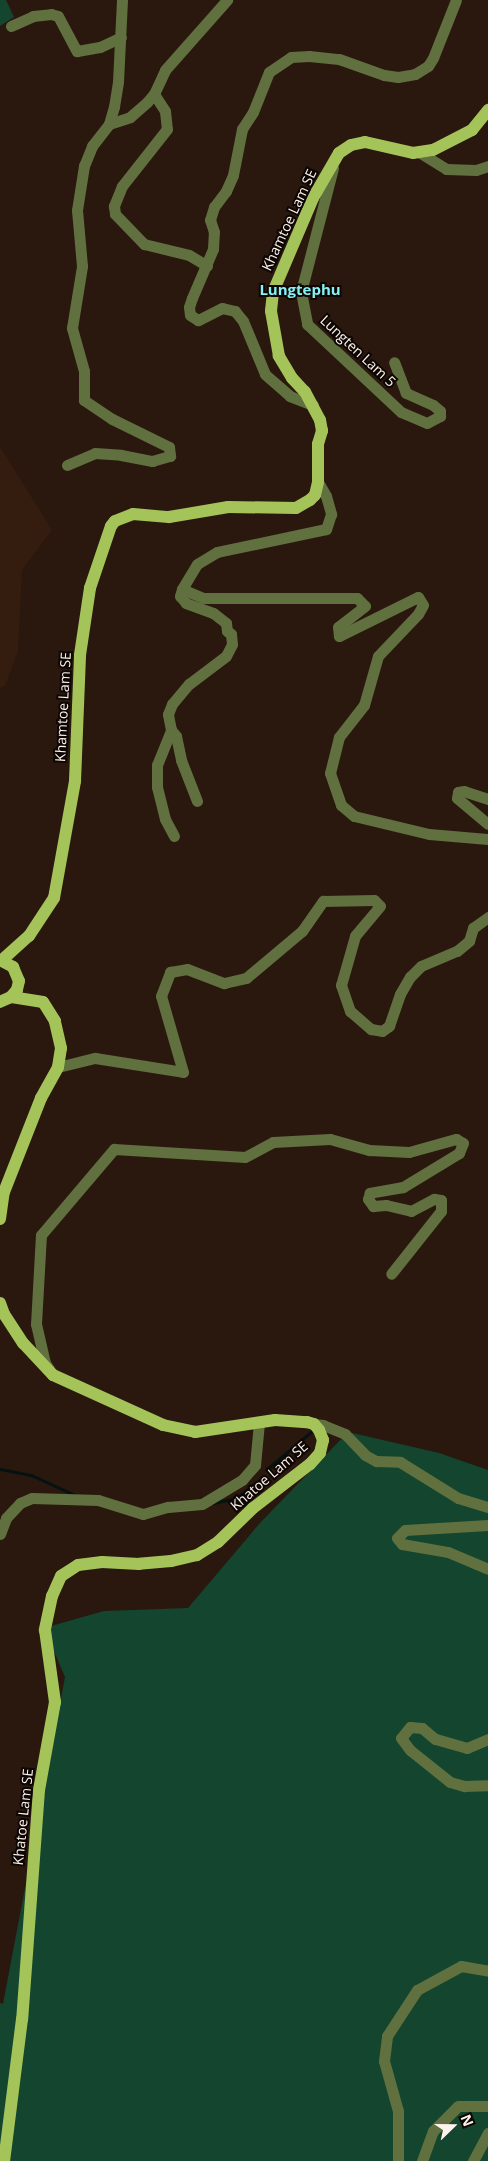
<!DOCTYPE html>
<html>
<head>
<meta charset="utf-8">
<style>
	body { margin:0 }
	#map { position:relative; width:488px; height:2161px; overflow:hidden; background:#2a180e; font-family:"Open Sans",sans-serif }
	div>[style] { position:absolute }
	.built>* { inset:0; background:#341c0e }
	.green>* { inset:0; background:#14452e }
	.stream>* { height:3px; margin:-1.5px; padding:0 1.5px; transform-origin:1.5px; border-radius:1.5px; background:#051212 }
	.minor>* { height:11px; margin:-5.5px; padding:0 5.5px; transform-origin:5.5px; border-radius:5.5px; background:#60703f }
	.primary>* { height:12px; margin:-6px; padding:0 6px; transform-origin:6px; border-radius:6px; background:#a4c45a }
	span { translate:-50% -50%; white-space:nowrap; text-align:center; line-height:1.15; -webkit-text-stroke:4px #0d0603; paint-order:stroke }
	.street-label { font-size:14px; color:#fdf3ed }
	.neighbourhood-label { font-size:15px; color:#85f1f4; font-weight:700 }
	.north { position:absolute; left:428px; top:2101px; width:50px; height:50px; -webkit-text-stroke:4px #0d0603; paint-order:stroke; rotate:68deg; font-size:14px; font-weight:700; line-height:20px; text-align:center; color:#fdf3ed }
	.north::after { content:''; display:block; margin:auto; width:18px; height:22px; background:#fdf3ed; clip-path:polygon(50% 0,100% 100%,50% 72%,0 100%) }
</style>
</head>
<body>
<div id="map">
	<div class="built">
		<div style="clip-path:polygon(0 447px,52px 530px,22px 570px,18px 651px,5px 686px,0 688px)"></div>
	</div>
	<div class="green">
		<div style="clip-path:polygon(0 0,6px 0,14px 17px,0 26px)"></div>
		<div style="clip-path:polygon(348px 1432px,439px 1453px,488px 1470px,488px 2161px,0 2161px,0 2003px,3px 2004px,65px 1677px,44px 1628px,104px 1611px,188px 1608px,260px 1523px)"></div>
	</div>
	<div class="stream">
		<div style="left:0;top:1469px;width:32px;rotate:11deg"></div>
		<div style="left:31px;top:1475px;width:48px;rotate:24.4deg"></div>
		<div style="left:267px;top:1469px;width:59px;rotate:-40.2deg"></div>
		<div style="left:213px;top:1503px;width:24px;rotate:-12deg"></div>
		<div style="left:236px;top:1498px;width:30px;rotate:-37deg"></div>
	</div>
	<div class="minor">
		<div style="left:11px;top:26px;width:24px;rotate:-24deg"></div>
		<div style="left:33px;top:16px;width:18px;rotate:-6deg"></div>
		<div style="left:51px;top:14px;width:7px;rotate:16deg"></div>
		<div style="left:58px;top:16px;width:40px;rotate:62deg"></div>
		<div style="left:77px;top:51px;width:23px;rotate:-10deg"></div>
		<div style="left:100px;top:47px;width:23px;rotate:-25deg"></div>
		<div style="left:154px;top:94px;width:20px;rotate:57deg"></div>
		<div style="left:165px;top:111px;width:18px;rotate:84deg"></div>
		<div style="left:167px;top:129px;width:73px;rotate:128.3deg"></div>
		<div style="left:122px;top:186px;width:22px;rotate:112deg"></div>
		<div style="left:114px;top:206px;width:8px;rotate:83deg"></div>
		<div style="left:115px;top:214px;width:42px;rotate:46deg"></div>
		<div style="left:144px;top:244px;width:46px;rotate:13.7deg"></div>
		<div style="left:189px;top:255px;width:21px;rotate:31deg"></div>
		<div style="left:109px;top:124px;width:22px;rotate:-18deg"></div>
		<div style="left:130px;top:117px;width:23px;rotate:-41deg"></div>
		<div style="left:147px;top:102px;width:11px;rotate:-49deg"></div>
		<div style="left:154px;top:94px;width:26px;rotate:-65deg"></div>
		<div style="left:165px;top:70px;width:94px;rotate:-48.5deg"></div>
		<div style="left:419px;top:152px;width:32px;rotate:32deg"></div>
		<div style="left:446px;top:169px;width:30px;rotate:2deg"></div>
		<div style="left:476px;top:170px;width:13px;rotate:-18deg"></div>
		<div style="left:333px;top:168px;width:128px;rotate:104.5deg"></div>
		<div style="left:301px;top:292px;width:33px;rotate:79deg"></div>
		<div style="left:307px;top:324px;width:129px;rotate:43.1deg"></div>
		<div style="left:401px;top:412px;width:28px;rotate:23deg"></div>
		<div style="left:427px;top:423px;width:15px;rotate:-28deg"></div>
		<div style="left:440px;top:416px;width:5px;rotate:-90deg"></div>
		<div style="left:440px;top:411px;width:9px;rotate:-139deg"></div>
		<div style="left:433px;top:405px;width:30px;rotate:-156deg"></div>
		<div style="left:406px;top:393px;width:33px;rotate:-111deg"></div>
		<div style="left:313px;top:405px;width:25px;rotate:-159deg"></div>
		<div style="left:290px;top:396px;width:33px;rotate:-139deg"></div>
		<div style="left:265px;top:374px;width:57px;rotate:-112.5deg"></div>
		<div style="left:243px;top:321px;width:13px;rotate:-129deg"></div>
		<div style="left:235px;top:311px;width:13px;rotate:-167deg"></div>
		<div style="left:222px;top:308px;width:27px;rotate:153deg"></div>
		<div style="left:198px;top:320px;width:9px;rotate:-148deg"></div>
		<div style="left:190px;top:315px;width:8px;rotate:-97deg"></div>
		<div style="left:189px;top:307px;width:9px;rotate:-72deg"></div>
		<div style="left:192px;top:298px;width:53px;rotate:-66.8deg"></div>
		<div style="left:213px;top:249px;width:17px;rotate:-87deg"></div>
		<div style="left:214px;top:232px;width:13px;rotate:-108deg"></div>
		<div style="left:210px;top:220px;width:14px;rotate:-73deg"></div>
		<div style="left:214px;top:207px;width:20px;rotate:-53deg"></div>
		<div style="left:226px;top:191px;width:17px;rotate:-66deg"></div>
		<div style="left:233px;top:175px;width:47px;rotate:-78.9deg"></div>
		<div style="left:242px;top:129px;width:20px;rotate:-57deg"></div>
		<div style="left:253px;top:112px;width:43px;rotate:-68.2deg"></div>
		<div style="left:269px;top:72px;width:27px;rotate:-34deg"></div>
		<div style="left:291px;top:57px;width:18px;rotate:-3deg"></div>
		<div style="left:309px;top:56px;width:30px;rotate:6deg"></div>
		<div style="left:339px;top:59px;width:48px;rotate:19.6deg"></div>
		<div style="left:384px;top:75px;width:14px;rotate:8deg"></div>
		<div style="left:398px;top:77px;width:17px;rotate:-10deg"></div>
		<div style="left:415px;top:74px;width:15px;rotate:-32deg"></div>
		<div style="left:428px;top:66px;width:9px;rotate:-58deg"></div>
		<div style="left:433px;top:58px;width:62px;rotate:-68.4deg"></div>
		<div style="left:67px;top:465px;width:30px;rotate:-23deg"></div>
		<div style="left:95px;top:453px;width:26px;rotate:4deg"></div>
		<div style="left:121px;top:455px;width:32px;rotate:11deg"></div>
		<div style="left:152px;top:461px;width:19px;rotate:-16deg"></div>
		<div style="left:170px;top:456px;width:9px;rotate:-96deg"></div>
		<div style="left:169px;top:447px;width:64px;rotate:-153.8deg"></div>
		<div style="left:112px;top:419px;width:34px;rotate:-146deg"></div>
		<div style="left:84px;top:400px;width:29px;rotate:-90deg"></div>
		<div style="left:84px;top:371px;width:45px;rotate:-105.6deg"></div>
		<div style="left:72px;top:328px;width:63px;rotate:-80.8deg"></div>
		<div style="left:82px;top:266px;width:56px;rotate:-95.1deg"></div>
		<div style="left:77px;top:210px;width:45px;rotate:-81deg"></div>
		<div style="left:84px;top:166px;width:22px;rotate:-68deg"></div>
		<div style="left:92px;top:146px;width:28px;rotate:-52deg"></div>
		<div style="left:109px;top:124px;width:18px;rotate:-74deg"></div>
		<div style="left:114px;top:107px;width:25px;rotate:-81deg"></div>
		<div style="left:118px;top:82px;width:82px;rotate:-87.2deg"></div>
		<div style="left:318px;top:482px;width:16px;rotate:60deg"></div>
		<div style="left:326px;top:496px;width:19px;rotate:74deg"></div>
		<div style="left:331px;top:514px;width:16px;rotate:108deg"></div>
		<div style="left:326px;top:529px;width:111px;rotate:168.1deg"></div>
		<div style="left:217px;top:552px;width:23px;rotate:149deg"></div>
		<div style="left:197px;top:564px;width:29px;rotate:121deg"></div>
		<div style="left:182px;top:589px;width:23px;rotate:23deg"></div>
		<div style="left:203px;top:598px;width:154px"></div>
		<div style="left:357px;top:598px;width:11px;rotate:45deg"></div>
		<div style="left:365px;top:606px;width:34px;rotate:142deg"></div>
		<div style="left:338px;top:627px;width:9px;rotate:84deg"></div>
		<div style="left:339px;top:636px;width:88px;rotate:-26.3deg"></div>
		<div style="left:418px;top:597px;width:9px;rotate:58deg"></div>
		<div style="left:423px;top:605px;width:10px;rotate:119deg"></div>
		<div style="left:418px;top:614px;width:58px;rotate:133.6deg"></div>
		<div style="left:378px;top:656px;width:51px;rotate:105.9deg"></div>
		<div style="left:364px;top:705px;width:41px;rotate:128deg"></div>
		<div style="left:339px;top:737px;width:37px;rotate:104deg"></div>
		<div style="left:330px;top:773px;width:34px;rotate:71deg"></div>
		<div style="left:341px;top:805px;width:17px;rotate:40deg"></div>
		<div style="left:354px;top:816px;width:77px;rotate:13.5deg"></div>
		<div style="left:429px;top:834px;width:59px;rotate:4.8deg"></div>
		<div style="left:171px;top:730px;width:8px;rotate:50deg"></div>
		<div style="left:176px;top:736px;width:25px;rotate:78deg"></div>
		<div style="left:181px;top:760px;width:44px;rotate:68.7deg"></div>
		<div style="left:488px;top:799px;width:25px;rotate:-162deg"></div>
		<div style="left:464px;top:791px;width:6px;rotate:171deg"></div>
		<div style="left:458px;top:792px;width:6px;rotate:99deg"></div>
		<div style="left:457px;top:798px;width:40px;rotate:40deg"></div>
		<div style="left:174px;top:836px;width:19px;rotate:-118deg"></div>
		<div style="left:165px;top:819px;width:33px;rotate:-104deg"></div>
		<div style="left:157px;top:787px;width:22px;rotate:-90deg"></div>
		<div style="left:157px;top:765px;width:38px;rotate:-68deg"></div>
		<div style="left:171px;top:730px;width:16px;rotate:-101deg"></div>
		<div style="left:168px;top:714px;width:11px;rotate:-68deg"></div>
		<div style="left:172px;top:704px;width:26px;rotate:-50deg"></div>
		<div style="left:189px;top:684px;width:46px;rotate:-37.1deg"></div>
		<div style="left:226px;top:656px;width:13px;rotate:-63deg"></div>
		<div style="left:232px;top:644px;width:10px;rotate:-96deg"></div>
		<div style="left:231px;top:634px;width:5px;rotate:-143deg"></div>
		<div style="left:227px;top:631px;width:8px;rotate:-97deg"></div>
		<div style="left:226px;top:623px;width:16px;rotate:-142deg"></div>
		<div style="left:213px;top:613px;width:29px;rotate:-160deg"></div>
		<div style="left:186px;top:603px;width:9px;rotate:-131deg"></div>
		<div style="left:180px;top:596px;width:7px;rotate:-74deg"></div>
		<div style="left:58px;top:1067px;width:38px;rotate:-14deg"></div>
		<div style="left:95px;top:1058px;width:89px;rotate:9deg"></div>
		<div style="left:183px;top:1072px;width:79px;rotate:-106.1deg"></div>
		<div style="left:161px;top:996px;width:26px;rotate:-69deg"></div>
		<div style="left:170px;top:972px;width:17px;rotate:-10deg"></div>
		<div style="left:187px;top:969px;width:40px;rotate:21deg"></div>
		<div style="left:224px;top:983px;width:23px;rotate:-13deg"></div>
		<div style="left:246px;top:978px;width:73px;rotate:-40deg"></div>
		<div style="left:302px;top:931px;width:37px;rotate:-55deg"></div>
		<div style="left:323px;top:901px;width:51px;rotate:-1.1deg"></div>
		<div style="left:374px;top:900px;width:8px;rotate:45deg"></div>
		<div style="left:380px;top:906px;width:39px;rotate:130deg"></div>
		<div style="left:355px;top:936px;width:51px;rotate:105.9deg"></div>
		<div style="left:341px;top:985px;width:28px;rotate:71deg"></div>
		<div style="left:350px;top:1011px;width:28px;rotate:41deg"></div>
		<div style="left:371px;top:1029px;width:11px;rotate:10deg"></div>
		<div style="left:382px;top:1031px;width:9px;rotate:-36deg"></div>
		<div style="left:389px;top:1026px;width:34px;rotate:-71deg"></div>
		<div style="left:400px;top:994px;width:20px;rotate:-60deg"></div>
		<div style="left:410px;top:977px;width:16px;rotate:-45deg"></div>
		<div style="left:421px;top:966px;width:39px;rotate:-23deg"></div>
		<div style="left:457px;top:951px;width:16px;rotate:-40deg"></div>
		<div style="left:469px;top:941px;width:14px;rotate:-73deg"></div>
		<div style="left:473px;top:928px;width:19px;rotate:-36deg"></div>
		<div style="left:49px;top:1369px;width:7px;rotate:-124deg"></div>
		<div style="left:45px;top:1363px;width:40px;rotate:-103deg"></div>
		<div style="left:36px;top:1324px;width:89px;rotate:-86.8deg"></div>
		<div style="left:41px;top:1235px;width:113px;rotate:-49.7deg"></div>
		<div style="left:114px;top:1149px;width:131px;rotate:3.5deg"></div>
		<div style="left:245px;top:1157px;width:32px;rotate:-28deg"></div>
		<div style="left:273px;top:1142px;width:57px;rotate:-3deg"></div>
		<div style="left:330px;top:1139px;width:41px;rotate:15.8deg"></div>
		<div style="left:369px;top:1150px;width:40px;rotate:2.9deg"></div>
		<div style="left:409px;top:1152px;width:49px;rotate:-15.5deg"></div>
		<div style="left:456px;top:1139px;width:8px;rotate:30deg"></div>
		<div style="left:463px;top:1143px;width:11px;rotate:112deg"></div>
		<div style="left:459px;top:1153px;width:66px;rotate:148.7deg"></div>
		<div style="left:403px;top:1187px;width:34px;rotate:170deg"></div>
		<div style="left:370px;top:1193px;width:6px;rotate:108deg"></div>
		<div style="left:368px;top:1199px;width:9px;rotate:54deg"></div>
		<div style="left:373px;top:1206px;width:13px;rotate:-4deg"></div>
		<div style="left:386px;top:1205px;width:26px;rotate:13deg"></div>
		<div style="left:411px;top:1211px;width:26px;rotate:-28deg"></div>
		<div style="left:434px;top:1199px;width:7px;rotate:8deg"></div>
		<div style="left:441px;top:1200px;width:11px;rotate:90deg"></div>
		<div style="left:441px;top:1211px;width:80px;rotate:128.4deg"></div>
		<div style="left:314px;top:1424px;width:9px;rotate:6deg"></div>
		<div style="left:323px;top:1425px;width:24px;rotate:22deg"></div>
		<div style="left:345px;top:1434px;width:29px;rotate:46deg"></div>
		<div style="left:365px;top:1455px;width:13px;rotate:29deg"></div>
		<div style="left:376px;top:1461px;width:24px;rotate:2deg"></div>
		<div style="left:400px;top:1462px;width:68px;rotate:31.8deg"></div>
		<div style="left:458px;top:1498px;width:31px;rotate:17deg"></div>
		<div style="left:488px;top:1525px;width:83px;rotate:176.6deg"></div>
		<div style="left:405px;top:1530px;width:11px;rotate:135deg"></div>
		<div style="left:397px;top:1538px;width:8px;rotate:50deg"></div>
		<div style="left:402px;top:1544px;width:47px;rotate:9.9deg"></div>
		<div style="left:448px;top:1552px;width:43px;rotate:23deg"></div>
		<div style="left:0;top:1534px;width:17px;rotate:-69deg"></div>
		<div style="left:6px;top:1518px;width:21px;rotate:-47deg"></div>
		<div style="left:20px;top:1503px;width:13px;rotate:-23deg"></div>
		<div style="left:32px;top:1498px;width:66px;rotate:1.7deg"></div>
		<div style="left:98px;top:1500px;width:47px;rotate:17.3deg"></div>
		<div style="left:143px;top:1514px;width:26px;rotate:-16deg"></div>
		<div style="left:168px;top:1507px;width:34px;rotate:-5deg"></div>
		<div style="left:202px;top:1504px;width:47px;rotate:-31deg"></div>
		<div style="left:242px;top:1480px;width:20px;rotate:-49deg"></div>
		<div style="left:255px;top:1465px;width:42px;rotate:-84.6deg"></div>
		<div style="left:488px;top:1739px;width:23px;rotate:157deg"></div>
		<div style="left:467px;top:1748px;width:33px;rotate:-164deg"></div>
		<div style="left:435px;top:1739px;width:17px;rotate:-140deg"></div>
		<div style="left:422px;top:1728px;width:12px;rotate:-175deg"></div>
		<div style="left:410px;top:1727px;width:14px;rotate:129deg"></div>
		<div style="left:401px;top:1738px;width:15px;rotate:53deg"></div>
		<div style="left:410px;top:1750px;width:51px;rotate:38.7deg"></div>
		<div style="left:450px;top:1782px;width:15px;rotate:16deg"></div>
		<div style="left:464px;top:1786px;width:24px;rotate:-2deg"></div>
		<div style="left:398px;top:2161px;width:50px;rotate:-90deg"></div>
		<div style="left:398px;top:2111px;width:52px;rotate:-105.6deg"></div>
		<div style="left:384px;top:2061px;width:25px;rotate:-83deg"></div>
		<div style="left:387px;top:2036px;width:55px;rotate:-56.9deg"></div>
		<div style="left:417px;top:1990px;width:50px;rotate:-28.6deg"></div>
		<div style="left:461px;top:1966px;width:27px;rotate:10deg"></div>
		<div style="left:422px;top:2161px;width:32px;rotate:-70deg"></div>
		<div style="left:433px;top:2131px;width:35px;rotate:-45deg"></div>
		<div style="left:458px;top:2106px;width:30px"></div>
		<div style="left:473px;top:2161px;width:32px;rotate:-62deg"></div>
	</div>
	<div class="primary">
		<div style="left:0;top:960px;width:15px;rotate:28deg"></div>
		<div style="left:13px;top:967px;width:15px;rotate:67deg"></div>
		<div style="left:19px;top:981px;width:9px;rotate:103deg"></div>
		<div style="left:17px;top:990px;width:9px;rotate:131deg"></div>
		<div style="left:11px;top:997px;width:12px;rotate:156deg"></div>
		<div style="left:2px;top:960px;width:36px;rotate:-42deg"></div>
		<div style="left:29px;top:936px;width:45px;rotate:-56.7deg"></div>
		<div style="left:54px;top:898px;width:119px;rotate:-79.8deg"></div>
		<div style="left:75px;top:781px;width:126px;rotate:-87.7deg"></div>
		<div style="left:80px;top:655px;width:68px;rotate:-81.5deg"></div>
		<div style="left:90px;top:588px;width:65px;rotate:-71.3deg"></div>
		<div style="left:111px;top:526px;width:6px;rotate:-51deg"></div>
		<div style="left:115px;top:521px;width:19px;rotate:-21deg"></div>
		<div style="left:133px;top:514px;width:36px;rotate:5deg"></div>
		<div style="left:169px;top:517px;width:60px;rotate:-9.6deg"></div>
		<div style="left:228px;top:507px;width:68px;rotate:0.8deg"></div>
		<div style="left:296px;top:508px;width:16px;rotate:-30deg"></div>
		<div style="left:310px;top:500px;width:7px;rotate:-45deg"></div>
		<div style="left:315px;top:495px;width:13px;rotate:-77deg"></div>
		<div style="left:318px;top:482px;width:38px;rotate:-90deg"></div>
		<div style="left:318px;top:444px;width:14px;rotate:-73deg"></div>
		<div style="left:322px;top:431px;width:11px;rotate:-100deg"></div>
		<div style="left:320px;top:420px;width:32px;rotate:-118deg"></div>
		<div style="left:305px;top:392px;width:19px;rotate:-133deg"></div>
		<div style="left:292px;top:378px;width:26px;rotate:-121deg"></div>
		<div style="left:279px;top:356px;width:46px;rotate:-100.1deg"></div>
		<div style="left:271px;top:311px;width:19px;rotate:-84deg"></div>
		<div style="left:273px;top:292px;width:102px;rotate:-66.9deg"></div>
		<div style="left:313px;top:198px;width:52px;rotate:-60deg"></div>
		<div style="left:339px;top:153px;width:14px;rotate:-34deg"></div>
		<div style="left:351px;top:145px;width:14px;rotate:-12deg"></div>
		<div style="left:365px;top:142px;width:49px;rotate:12.9deg"></div>
		<div style="left:413px;top:153px;width:20px;rotate:-9deg"></div>
		<div style="left:433px;top:150px;width:44px;rotate:-27.1deg"></div>
		<div style="left:472px;top:130px;width:26px;rotate:-51deg"></div>
		<div style="left:0;top:1219px;width:27px;rotate:-82deg"></div>
		<div style="left:4px;top:1192px;width:101px;rotate:-68.5deg"></div>
		<div style="left:41px;top:1098px;width:35px;rotate:-61deg"></div>
		<div style="left:58px;top:1067px;width:19px;rotate:-81deg"></div>
		<div style="left:61px;top:1048px;width:28px;rotate:-103deg"></div>
		<div style="left:55px;top:1021px;width:22px;rotate:-122deg"></div>
		<div style="left:43px;top:1002px;width:32px;rotate:-171deg"></div>
		<div style="left:0;top:1303px;width:12px;rotate:70deg"></div>
		<div style="left:4px;top:1314px;width:35px;rotate:57deg"></div>
		<div style="left:23px;top:1343px;width:44px;rotate:46.8deg"></div>
		<div style="left:53px;top:1375px;width:121px;rotate:24.4deg"></div>
		<div style="left:163px;top:1425px;width:33px;rotate:12deg"></div>
		<div style="left:195px;top:1432px;width:81px;rotate:-8.5deg"></div>
		<div style="left:275px;top:1420px;width:32px;rotate:4deg"></div>
		<div style="left:307px;top:1422px;width:7px;rotate:16deg"></div>
		<div style="left:314px;top:1424px;width:8px;rotate:50deg"></div>
		<div style="left:319px;top:1430px;width:11px;rotate:68deg"></div>
		<div style="left:323px;top:1440px;width:13px;rotate:103deg"></div>
		<div style="left:320px;top:1453px;width:15px;rotate:132deg"></div>
		<div style="left:310px;top:1464px;width:72px;rotate:142.3deg"></div>
		<div style="left:253px;top:1508px;width:49px;rotate:135.8deg"></div>
		<div style="left:218px;top:1542px;width:25px;rotate:148deg"></div>
		<div style="left:197px;top:1555px;width:27px;rotate:167deg"></div>
		<div style="left:171px;top:1561px;width:32px;rotate:175deg"></div>
		<div style="left:139px;top:1564px;width:37px;rotate:-177deg"></div>
		<div style="left:102px;top:1562px;width:24px;rotate:173deg"></div>
		<div style="left:78px;top:1565px;width:20px;rotate:147deg"></div>
		<div style="left:61px;top:1576px;width:22px;rotate:114deg"></div>
		<div style="left:52px;top:1596px;width:35px;rotate:102deg"></div>
		<div style="left:45px;top:1630px;width:73px;rotate:82.1deg"></div>
		<div style="left:55px;top:1702px;width:89px;rotate:100.3deg"></div>
		<div style="left:39px;top:1790px;width:230px;rotate:94.2deg"></div>
		<div style="left:22px;top:2019px;width:143px;rotate:97.2deg"></div>
	</div>
	<div class="street-label">
		<span style="left:289px;top:220px;rotate:-65deg">Khamtoe Lam SE</span>
		<span style="left:358px;top:351px;rotate:43deg">Lungten Lam 5</span>
		<span style="left:63px;top:707px;rotate:-87deg">Khamtoe Lam SE</span>
		<span style="left:269px;top:1476px;rotate:-41deg">Khatoe Lam SE</span>
		<span style="left:23px;top:1817px;rotate:-84deg">Khatoe Lam SE</span>
	</div>
	<div class="neighbourhood-label">
		<span style="left:300px;top:290px">Lungtephu</span>
	</div>
	<div class="north">N</div>
</div>
</body>
</html>
